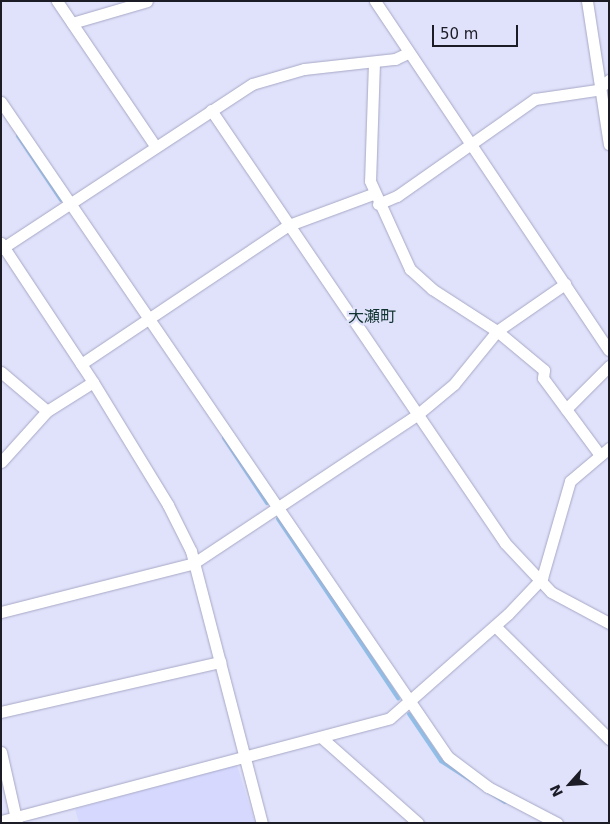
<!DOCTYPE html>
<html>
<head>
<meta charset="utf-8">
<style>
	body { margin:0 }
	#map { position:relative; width:610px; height:824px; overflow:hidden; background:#e0e1fa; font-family:"DejaVu Sans","Noto Sans JP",sans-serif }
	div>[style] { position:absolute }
	.built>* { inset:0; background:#d6d8fe }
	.stream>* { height:4px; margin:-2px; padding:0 2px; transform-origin:2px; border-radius:2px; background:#90bfe8 }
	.roads { filter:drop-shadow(0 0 1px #a6a8c6) drop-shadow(0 0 1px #a6a8c6) }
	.minor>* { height:11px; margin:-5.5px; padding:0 5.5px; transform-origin:5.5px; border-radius:5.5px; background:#fff }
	span { translate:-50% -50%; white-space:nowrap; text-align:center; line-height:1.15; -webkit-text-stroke:4.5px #e0e1fa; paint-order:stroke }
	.neighbourhood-label { font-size:16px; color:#103330 }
	.frame { position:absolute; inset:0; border:2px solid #1c1c27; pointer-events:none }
	.north { position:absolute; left:545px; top:759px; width:50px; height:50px; -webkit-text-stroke:4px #e0e1fa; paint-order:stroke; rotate:244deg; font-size:14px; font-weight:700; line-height:20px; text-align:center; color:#1c1c27 }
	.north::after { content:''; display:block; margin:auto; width:18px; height:22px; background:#1c1c27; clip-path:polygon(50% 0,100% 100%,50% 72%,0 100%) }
	.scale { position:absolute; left:432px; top:25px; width:86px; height:22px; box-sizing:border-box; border:2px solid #1c1c27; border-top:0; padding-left:6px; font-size:15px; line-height:18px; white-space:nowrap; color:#1c1c27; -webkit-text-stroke:4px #e0e1fa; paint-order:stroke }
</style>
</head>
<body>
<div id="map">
	<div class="built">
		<div style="clip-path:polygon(237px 765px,255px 823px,79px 823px,75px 809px)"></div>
	</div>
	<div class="stream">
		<div style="left:18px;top:136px;width:77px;rotate:56.1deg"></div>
		<div style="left:224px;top:438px;width:78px;rotate:56.5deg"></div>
		<div style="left:278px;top:519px;width:216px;rotate:56.2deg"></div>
		<div style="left:409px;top:714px;width:57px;rotate:55.8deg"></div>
		<div style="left:441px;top:761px;width:76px;rotate:32.6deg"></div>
	</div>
	<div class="roads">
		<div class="minor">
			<div style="left:57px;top:1px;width:176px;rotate:55.9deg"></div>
			<div style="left:375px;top:1px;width:420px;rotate:56.2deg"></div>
			<div style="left:587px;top:1px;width:145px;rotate:81.3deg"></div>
			<div style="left:72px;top:23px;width:78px;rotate:-16.3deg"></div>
			<div style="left:374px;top:62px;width:119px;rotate:91.9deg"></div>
			<div style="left:370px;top:181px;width:97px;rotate:65.6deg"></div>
			<div style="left:410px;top:269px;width:30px;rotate:42deg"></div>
			<div style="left:432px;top:289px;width:77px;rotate:32.9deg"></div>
			<div style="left:497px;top:331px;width:61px;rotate:39.7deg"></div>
			<div style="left:544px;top:370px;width:8px;rotate:97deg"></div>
			<div style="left:543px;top:378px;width:96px;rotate:53.5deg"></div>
			<div style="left:1px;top:102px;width:793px;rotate:55.69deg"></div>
			<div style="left:448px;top:757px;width:50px;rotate:36.9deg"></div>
			<div style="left:488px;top:787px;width:78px;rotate:27.6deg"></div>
			<div style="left:211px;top:110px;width:523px;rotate:55.82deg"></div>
			<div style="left:505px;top:543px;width:67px;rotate:46.8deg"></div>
			<div style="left:551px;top:592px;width:66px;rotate:28.1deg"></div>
			<div style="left:378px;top:204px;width:21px;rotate:-23deg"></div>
			<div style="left:397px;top:196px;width:169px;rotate:-35.1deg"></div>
			<div style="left:535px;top:99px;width:63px;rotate:-8.3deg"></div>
			<div style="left:597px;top:90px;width:16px;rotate:-40deg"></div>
			<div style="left:1px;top:243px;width:167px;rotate:56.5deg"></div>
			<div style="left:93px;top:382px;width:144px;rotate:58.6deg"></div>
			<div style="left:168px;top:505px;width:51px;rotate:63.4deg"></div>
			<div style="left:191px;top:551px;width:281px;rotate:75.4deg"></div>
			<div style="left:1px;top:249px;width:300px;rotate:-33.3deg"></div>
			<div style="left:252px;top:84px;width:54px;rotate:-16.1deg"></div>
			<div style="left:304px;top:69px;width:92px;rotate:-6.3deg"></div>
			<div style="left:395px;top:59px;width:14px;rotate:-25deg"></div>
			<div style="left:81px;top:364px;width:250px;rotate:-33.8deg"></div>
			<div style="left:289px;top:225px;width:90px;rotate:-20.3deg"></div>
			<div style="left:1px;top:372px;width:60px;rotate:40.3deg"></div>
			<div style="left:566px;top:409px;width:61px;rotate:-45deg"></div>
			<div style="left:1px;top:462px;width:69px;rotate:-48deg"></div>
			<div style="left:47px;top:411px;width:54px;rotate:-32.2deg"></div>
			<div style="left:1px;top:612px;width:199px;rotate:-14.2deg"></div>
			<div style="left:194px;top:563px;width:269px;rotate:-33.6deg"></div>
			<div style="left:418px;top:414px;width:47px;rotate:-39.8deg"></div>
			<div style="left:454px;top:384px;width:68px;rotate:-50.9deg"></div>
			<div style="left:497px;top:331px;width:83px;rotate:-34.7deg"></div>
			<div style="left:495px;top:626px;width:161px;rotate:44.7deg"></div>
			<div style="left:1px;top:712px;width:225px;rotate:-12.9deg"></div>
			<div style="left:322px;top:738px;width:128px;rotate:41.5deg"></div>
			<div style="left:1px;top:752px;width:73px;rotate:77.3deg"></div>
			<div style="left:1px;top:821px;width:402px;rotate:-14.8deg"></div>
			<div style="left:390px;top:718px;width:157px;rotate:-41.4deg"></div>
			<div style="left:508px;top:614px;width:50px;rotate:-46.6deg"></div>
			<div style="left:542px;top:578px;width:101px;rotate:-73.9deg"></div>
			<div style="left:570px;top:481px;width:51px;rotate:-40.2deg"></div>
		</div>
	</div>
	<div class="neighbourhood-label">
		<span style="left:372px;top:317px">大瀬町</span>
	</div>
	<div class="frame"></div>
	<div class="north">N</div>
	<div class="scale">50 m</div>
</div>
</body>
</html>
